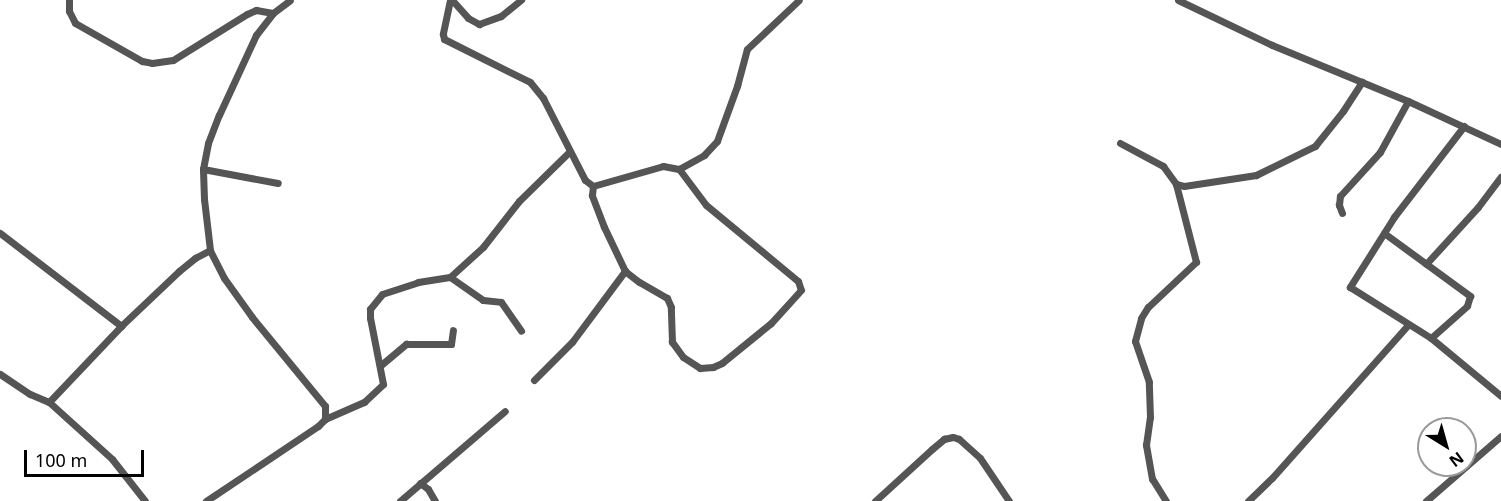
<!DOCTYPE html>
<html>
<head>
<meta charset="utf-8">
<style>
	body { margin:0 }
	#map { position:relative; width:1501px; height:501px; overflow:hidden; background:#fff; font-family:"Noto Sans",sans-serif }
	div>[style] { position:absolute }
	.street>* { height:7px; margin:-3.5px; padding:0 3.5px; transform-origin:3.5px; border-radius:3.5px; background:#555 }
	span { translate:-50% -50%; white-space:nowrap; text-align:center; line-height:1.15; -webkit-text-stroke:4.5px #fff; paint-order:stroke }
	.north { position:absolute; left:1417px; top:417px; width:60px; height:60px; box-sizing:border-box; background:#fff; border:2px solid #999; border-radius:50%; rotate:143deg; font-size:16px; font-weight:700; line-height:24px; text-align:center; color:#000 }
	.north::after { content:''; display:block; margin:auto; width:21px; height:27px; background:#000; clip-path:polygon(50% 0,100% 100%,50% 72%,0 100%) }
	.scale { position:absolute; left:24px; top:450px; width:120px; height:27px; box-sizing:border-box; border:3px solid #000; border-top:0; padding-left:8px; font-size:18px; line-height:21px; white-space:nowrap; color:#000; -webkit-text-stroke:4px #fff; paint-order:stroke }
</style>
</head>
<body>
<div id="map">
	<div class="street">
		<div style="left:69px;top:0;width:11px;rotate:90deg"></div>
		<div style="left:69px;top:11px;width:13px;rotate:63deg"></div>
		<div style="left:75px;top:23px;width:77px;rotate:29.6deg"></div>
		<div style="left:142px;top:61px;width:10px;rotate:11deg"></div>
		<div style="left:152px;top:63px;width:21px;rotate:-8deg"></div>
		<div style="left:173px;top:60px;width:87px;rotate:-31.9deg"></div>
		<div style="left:247px;top:14px;width:10px;rotate:-24deg"></div>
		<div style="left:256px;top:10px;width:17px;rotate:10deg"></div>
		<div style="left:450px;top:0;width:35px;rotate:102deg"></div>
		<div style="left:443px;top:34px;width:5px;rotate:79deg"></div>
		<div style="left:444px;top:39px;width:96px;rotate:26.6deg"></div>
		<div style="left:530px;top:82px;width:21px;rotate:51deg"></div>
		<div style="left:543px;top:98px;width:92px;rotate:62.9deg"></div>
		<div style="left:585px;top:180px;width:10px;rotate:37deg"></div>
		<div style="left:593px;top:186px;width:73px;rotate:-15.9deg"></div>
		<div style="left:663px;top:166px;width:16px;rotate:11deg"></div>
		<div style="left:679px;top:169px;width:45px;rotate:53.1deg"></div>
		<div style="left:706px;top:205px;width:119px;rotate:39.6deg"></div>
		<div style="left:798px;top:281px;width:9px;rotate:72deg"></div>
		<div style="left:801px;top:290px;width:45px;rotate:132.3deg"></div>
		<div style="left:771px;top:323px;width:63px;rotate:140.8deg"></div>
		<div style="left:722px;top:363px;width:10px;rotate:156deg"></div>
		<div style="left:713px;top:367px;width:13px;rotate:176deg"></div>
		<div style="left:700px;top:368px;width:20px;rotate:-147deg"></div>
		<div style="left:683px;top:357px;width:19px;rotate:-126deg"></div>
		<div style="left:672px;top:342px;width:35px;rotate:-92deg"></div>
		<div style="left:671px;top:307px;width:10px;rotate:-114deg"></div>
		<div style="left:667px;top:298px;width:32px;rotate:-150deg"></div>
		<div style="left:639px;top:282px;width:18px;rotate:-142deg"></div>
		<div style="left:625px;top:271px;width:49px;rotate:-115.5deg"></div>
		<div style="left:604px;top:227px;width:34px;rotate:-111deg"></div>
		<div style="left:592px;top:195px;width:9px;rotate:-84deg"></div>
		<div style="left:452px;top:0;width:24px;rotate:48deg"></div>
		<div style="left:468px;top:18px;width:13px;rotate:29deg"></div>
		<div style="left:479px;top:24px;width:23px;rotate:-20deg"></div>
		<div style="left:501px;top:16px;width:26px;rotate:-39deg"></div>
		<div style="left:1178px;top:0;width:104px;rotate:25.6deg"></div>
		<div style="left:1272px;top:45px;width:147px;rotate:22.4deg"></div>
		<div style="left:1408px;top:101px;width:102px;rotate:24.8deg"></div>
		<div style="left:1464px;top:126px;width:115px;rotate:127.6deg"></div>
		<div style="left:1394px;top:217px;width:83px;rotate:122.2deg"></div>
		<div style="left:1350px;top:287px;width:96px;rotate:32.2deg"></div>
		<div style="left:1431px;top:338px;width:91px;rotate:39.6deg"></div>
		<div style="left:1120px;top:143px;width:49px;rotate:28.1deg"></div>
		<div style="left:1163px;top:166px;width:22px;rotate:54deg"></div>
		<div style="left:1176px;top:184px;width:8px;rotate:14deg"></div>
		<div style="left:1184px;top:186px;width:73px;rotate:-8.7deg"></div>
		<div style="left:1256px;top:175px;width:66px;rotate:-26.2deg"></div>
		<div style="left:1315px;top:146px;width:45px;rotate:-51.3deg"></div>
		<div style="left:1343px;top:111px;width:35px;rotate:-57deg"></div>
		<div style="left:203px;top:169px;width:76px;rotate:10.6deg"></div>
		<div style="left:679px;top:169px;width:29px;rotate:-29deg"></div>
		<div style="left:704px;top:155px;width:19px;rotate:-47deg"></div>
		<div style="left:717px;top:141px;width:59px;rotate:-70deg"></div>
		<div style="left:737px;top:86px;width:38px;rotate:-75deg"></div>
		<div style="left:747px;top:49px;width:71px;rotate:-43.3deg"></div>
		<div style="left:1342px;top:213px;width:9px;rotate:-111deg"></div>
		<div style="left:1339px;top:205px;width:9px;rotate:-84deg"></div>
		<div style="left:1340px;top:196px;width:59px;rotate:-47.7deg"></div>
		<div style="left:1380px;top:152px;width:58px;rotate:-61.2deg"></div>
		<div style="left:0;top:233px;width:153px;rotate:37.5deg"></div>
		<div style="left:1384px;top:233px;width:107px;rotate:36.2deg"></div>
		<div style="left:1470px;top:296px;width:10px;rotate:107deg"></div>
		<div style="left:1467px;top:306px;width:48px;rotate:138.4deg"></div>
		<div style="left:1426px;top:264px;width:77px;rotate:-47.6deg"></div>
		<div style="left:1478px;top:207px;width:38px;rotate:-53deg"></div>
		<div style="left:450px;top:277px;width:45px;rotate:-42.3deg"></div>
		<div style="left:483px;top:247px;width:58px;rotate:-52deg"></div>
		<div style="left:519px;top:201px;width:70px;rotate:-44.4deg"></div>
		<div style="left:381px;top:365px;width:33px;rotate:-40deg"></div>
		<div style="left:406px;top:344px;width:45px"></div>
		<div style="left:451px;top:344px;width:14px;rotate:-82deg"></div>
		<div style="left:0;top:374px;width:36px;rotate:34deg"></div>
		<div style="left:30px;top:394px;width:21px;rotate:23deg"></div>
		<div style="left:49px;top:402px;width:85px;rotate:42.1deg"></div>
		<div style="left:112px;top:459px;width:53px;rotate:51.8deg"></div>
		<div style="left:534px;top:380px;width:54px;rotate:-45deg"></div>
		<div style="left:572px;top:342px;width:89px;rotate:-53.3deg"></div>
		<div style="left:49px;top:402px;width:105px;rotate:-46.5deg"></div>
		<div style="left:121px;top:326px;width:80px;rotate:-43.5deg"></div>
		<div style="left:179px;top:271px;width:21px;rotate:-39deg"></div>
		<div style="left:195px;top:258px;width:17px;rotate:-28deg"></div>
		<div style="left:325px;top:419px;width:43px;rotate:-23.6deg"></div>
		<div style="left:364px;top:402px;width:26px;rotate:-43deg"></div>
		<div style="left:383px;top:384px;width:67px;rotate:-101.1deg"></div>
		<div style="left:370px;top:318px;width:9px;rotate:-90deg"></div>
		<div style="left:370px;top:309px;width:19px;rotate:-51deg"></div>
		<div style="left:382px;top:294px;width:38px;rotate:-18deg"></div>
		<div style="left:418px;top:282px;width:32px;rotate:-9deg"></div>
		<div style="left:450px;top:277px;width:40px;rotate:34.9deg"></div>
		<div style="left:483px;top:300px;width:18px;rotate:6deg"></div>
		<div style="left:501px;top:302px;width:35px;rotate:55deg"></div>
		<div style="left:420px;top:483px;width:10px;rotate:37deg"></div>
		<div style="left:428px;top:489px;width:14px;rotate:60deg"></div>
		<div style="left:206px;top:501px;width:135px;rotate:-33.8deg"></div>
		<div style="left:318px;top:426px;width:10px;rotate:-45deg"></div>
		<div style="left:325px;top:419px;width:13px;rotate:-90deg"></div>
		<div style="left:325px;top:406px;width:115px;rotate:-129.4deg"></div>
		<div style="left:252px;top:317px;width:48px;rotate:-125.7deg"></div>
		<div style="left:224px;top:278px;width:31px;rotate:-117deg"></div>
		<div style="left:210px;top:250px;width:51px;rotate:-96.7deg"></div>
		<div style="left:204px;top:199px;width:30px;rotate:-92deg"></div>
		<div style="left:203px;top:169px;width:26px;rotate:-79deg"></div>
		<div style="left:208px;top:143px;width:30px;rotate:-69deg"></div>
		<div style="left:219px;top:115px;width:88px;rotate:-65.2deg"></div>
		<div style="left:256px;top:35px;width:28px;rotate:-52deg"></div>
		<div style="left:273px;top:13px;width:21px;rotate:-37deg"></div>
		<div style="left:400px;top:501px;width:138px;rotate:-40.6deg"></div>
		<div style="left:875px;top:501px;width:77px;rotate:-42.4deg"></div>
		<div style="left:932px;top:449px;width:16px;rotate:-40deg"></div>
		<div style="left:944px;top:439px;width:9px;rotate:-13deg"></div>
		<div style="left:953px;top:437px;width:6px;rotate:18deg"></div>
		<div style="left:959px;top:439px;width:28px;rotate:42deg"></div>
		<div style="left:980px;top:458px;width:52px;rotate:56deg"></div>
		<div style="left:1166px;top:501px;width:26px;rotate:-122deg"></div>
		<div style="left:1152px;top:479px;width:35px;rotate:-100deg"></div>
		<div style="left:1146px;top:445px;width:28px;rotate:-82deg"></div>
		<div style="left:1150px;top:417px;width:35px;rotate:-92deg"></div>
		<div style="left:1149px;top:382px;width:43px;rotate:-108.9deg"></div>
		<div style="left:1135px;top:341px;width:24px;rotate:-75deg"></div>
		<div style="left:1141px;top:318px;width:13px;rotate:-58deg"></div>
		<div style="left:1148px;top:307px;width:66px;rotate:-43.2deg"></div>
		<div style="left:1196px;top:262px;width:81px;rotate:-104.4deg"></div>
		<div style="left:1248px;top:501px;width:33px;rotate:-44deg"></div>
		<div style="left:1272px;top:478px;width:205px;rotate:-48.4deg"></div>
		<div style="left:1426px;top:501px;width:99px;rotate:-40.9deg"></div>
	</div>
	<div class="north">N</div>
	<div class="scale">100 m</div>
</div>
</body>
</html>
